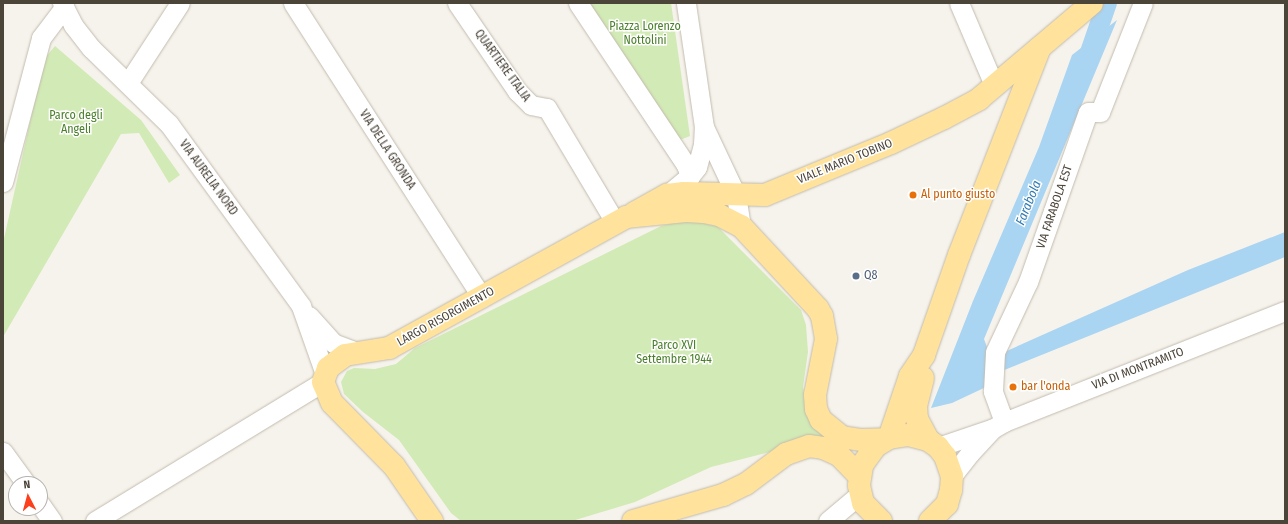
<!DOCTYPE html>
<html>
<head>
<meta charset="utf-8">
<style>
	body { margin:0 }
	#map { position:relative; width:1288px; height:524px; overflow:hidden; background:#f6f3ec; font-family:"Fira Sans Condensed",sans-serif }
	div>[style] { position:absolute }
	.green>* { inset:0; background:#d2eab5 }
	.water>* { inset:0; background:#a9d4f2 }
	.canal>* { height:20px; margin:-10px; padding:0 10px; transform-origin:10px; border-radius:10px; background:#a9d4f2 }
	.roads { filter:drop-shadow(0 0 1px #c2bbae) drop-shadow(0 0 1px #c2bbae) }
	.minor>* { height:19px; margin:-9.5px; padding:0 9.5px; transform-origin:9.5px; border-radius:9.5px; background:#fff }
	.major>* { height:22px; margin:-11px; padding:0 11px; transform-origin:11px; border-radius:11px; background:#ffe39c }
	.dots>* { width:11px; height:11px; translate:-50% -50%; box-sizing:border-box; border:2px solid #fff; border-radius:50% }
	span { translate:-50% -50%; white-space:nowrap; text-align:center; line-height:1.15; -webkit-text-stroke:3px #fff; paint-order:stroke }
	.park-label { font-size:12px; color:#4a7f2a }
	.street-label { font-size:12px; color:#4b4439 }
	.food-label { font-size:12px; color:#c56008 }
	.left { translate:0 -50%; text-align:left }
	.service-label { font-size:12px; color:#4e5e75 }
	.water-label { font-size:13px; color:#2e7ab2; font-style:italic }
	.frame { position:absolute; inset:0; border:4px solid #4b4439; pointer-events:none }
	.north { position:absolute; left:8px; top:476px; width:40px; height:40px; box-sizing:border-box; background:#fff; border:1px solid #b7b4b0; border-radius:50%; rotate:354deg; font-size:11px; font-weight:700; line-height:16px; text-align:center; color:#4b4439 }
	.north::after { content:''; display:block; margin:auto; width:14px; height:18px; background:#fc3f1d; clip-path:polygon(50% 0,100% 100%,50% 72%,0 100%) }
</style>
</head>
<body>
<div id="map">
	<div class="green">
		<div style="clip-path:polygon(589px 3px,671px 3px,690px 136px,680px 140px)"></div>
		<div style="clip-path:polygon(55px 46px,141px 120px,180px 175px,169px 183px,139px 133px,121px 134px,3px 337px,3px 243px,44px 59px)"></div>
		<div style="clip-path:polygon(685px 220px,717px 226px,801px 310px,806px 325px,808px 352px,803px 387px,808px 418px,828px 437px,711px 467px,635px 502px,572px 521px,461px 521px,451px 513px,399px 440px,363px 412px,344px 394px,341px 382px,347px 371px,354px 368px,375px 369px,396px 364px,415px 348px,661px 226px)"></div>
	</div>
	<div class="water">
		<div style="clip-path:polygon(1117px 20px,984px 339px,991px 358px,1188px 270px,1285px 232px,1285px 257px,997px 373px,986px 387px,952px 403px,931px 408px,973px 301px,1039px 147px,1072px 55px)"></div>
	</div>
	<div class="canal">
		<div style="left:1087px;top:61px;width:61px;rotate:-71deg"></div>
	</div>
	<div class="roads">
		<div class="minor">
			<div style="left:62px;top:3px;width:25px;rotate:63deg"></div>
			<div style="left:73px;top:25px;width:29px;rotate:52deg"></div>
			<div style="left:91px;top:48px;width:109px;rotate:44.3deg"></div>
			<div style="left:169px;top:124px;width:225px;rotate:54deg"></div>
			<div style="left:301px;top:306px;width:72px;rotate:70.6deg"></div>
			<div style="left:293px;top:3px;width:350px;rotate:57.3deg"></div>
			<div style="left:457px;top:3px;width:107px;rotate:55.7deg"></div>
			<div style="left:517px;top:91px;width:20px;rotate:45deg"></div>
			<div style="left:531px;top:105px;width:16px;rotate:11deg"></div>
			<div style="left:547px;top:108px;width:133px;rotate:59.2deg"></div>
			<div style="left:578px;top:3px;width:195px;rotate:56.3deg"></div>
			<div style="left:686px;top:165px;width:12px;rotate:70deg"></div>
			<div style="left:959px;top:3px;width:89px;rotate:66.9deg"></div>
			<div style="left:128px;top:83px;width:95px;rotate:-57deg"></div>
			<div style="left:704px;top:127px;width:75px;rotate:64.8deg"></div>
			<div style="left:736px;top:195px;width:31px;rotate:81deg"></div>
			<div style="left:3px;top:182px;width:149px;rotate:-75.2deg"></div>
			<div style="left:41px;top:38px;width:39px;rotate:-53deg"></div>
			<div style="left:667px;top:195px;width:30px;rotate:-40deg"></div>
			<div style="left:690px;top:176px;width:11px;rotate:-52deg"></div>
			<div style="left:697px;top:167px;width:24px;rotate:-75deg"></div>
			<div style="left:703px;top:144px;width:17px;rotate:-87deg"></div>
			<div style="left:704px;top:127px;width:125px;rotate:-98.3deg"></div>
			<div style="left:309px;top:316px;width:36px;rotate:48deg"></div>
			<div style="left:333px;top:343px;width:25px;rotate:21deg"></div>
			<div style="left:1004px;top:422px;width:33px;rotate:-110deg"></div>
			<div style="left:993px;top:391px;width:39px;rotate:-87deg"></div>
			<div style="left:995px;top:352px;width:77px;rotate:-64.8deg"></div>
			<div style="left:1028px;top:282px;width:180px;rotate:-70.6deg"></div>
			<div style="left:1088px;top:112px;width:12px"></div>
			<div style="left:1100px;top:112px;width:117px;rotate:-68.5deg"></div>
			<div style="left:938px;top:447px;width:56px;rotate:-18.8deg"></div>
			<div style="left:3px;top:452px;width:39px;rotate:54deg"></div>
			<div style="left:952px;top:476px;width:29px;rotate:-52deg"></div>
			<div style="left:970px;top:453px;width:33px;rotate:-47deg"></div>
			<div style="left:992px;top:429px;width:14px;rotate:-30deg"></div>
			<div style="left:1004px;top:422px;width:302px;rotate:-21.6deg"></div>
			<div style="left:40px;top:504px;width:21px;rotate:55deg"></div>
			<div style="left:95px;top:521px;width:267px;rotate:-31.4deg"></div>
			<div style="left:828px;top:521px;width:42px;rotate:-40.2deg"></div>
		</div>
		<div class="major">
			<div style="left:634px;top:213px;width:38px;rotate:-29deg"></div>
			<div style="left:667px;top:195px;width:17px;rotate:-7deg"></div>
			<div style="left:684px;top:193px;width:81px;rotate:1.4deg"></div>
			<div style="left:765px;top:195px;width:136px;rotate:-22.4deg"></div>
			<div style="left:891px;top:143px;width:59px;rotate:-25.3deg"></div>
			<div style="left:944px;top:118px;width:40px;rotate:-28deg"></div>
			<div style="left:979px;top:99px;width:148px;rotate:-40.3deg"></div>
			<div style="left:923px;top:378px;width:29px;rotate:104deg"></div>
			<div style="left:916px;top:406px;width:13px;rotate:86deg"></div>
			<div style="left:917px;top:419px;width:24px;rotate:62deg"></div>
			<div style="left:889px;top:438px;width:65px;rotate:-71.3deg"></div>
			<div style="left:910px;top:376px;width:25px;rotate:-56deg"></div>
			<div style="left:924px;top:355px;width:106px;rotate:-70.7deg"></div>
			<div style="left:959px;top:255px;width:223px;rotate:-68.7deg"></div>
			<div style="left:432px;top:521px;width:67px;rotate:-124.6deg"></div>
			<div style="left:394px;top:466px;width:88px;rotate:-134.5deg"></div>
			<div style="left:332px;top:403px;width:23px;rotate:-113deg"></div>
			<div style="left:323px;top:382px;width:15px;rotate:-70deg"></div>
			<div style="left:328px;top:368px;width:21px;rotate:-37deg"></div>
			<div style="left:345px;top:355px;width:45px;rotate:-9deg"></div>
			<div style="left:389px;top:348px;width:271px;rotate:-28.9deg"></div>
			<div style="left:626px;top:217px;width:60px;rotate:-5.7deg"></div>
			<div style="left:686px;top:211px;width:18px;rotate:3deg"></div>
			<div style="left:704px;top:212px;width:15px;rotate:11deg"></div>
			<div style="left:719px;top:215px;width:25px;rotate:27deg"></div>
			<div style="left:741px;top:226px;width:113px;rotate:47.1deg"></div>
			<div style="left:818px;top:309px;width:8px;rotate:60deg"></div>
			<div style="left:822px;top:316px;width:23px;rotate:80deg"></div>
			<div style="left:826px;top:339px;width:57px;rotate:101.1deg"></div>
			<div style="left:815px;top:395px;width:14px;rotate:86deg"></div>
			<div style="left:816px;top:409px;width:12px;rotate:66deg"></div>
			<div style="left:821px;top:420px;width:27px;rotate:39deg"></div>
			<div style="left:842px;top:437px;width:20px;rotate:9deg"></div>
			<div style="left:862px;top:440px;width:24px;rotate:-2deg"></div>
			<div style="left:633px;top:521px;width:94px;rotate:-16.1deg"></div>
			<div style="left:723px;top:495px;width:25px;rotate:-26deg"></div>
			<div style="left:746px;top:484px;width:50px;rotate:-36.9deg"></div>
			<div style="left:786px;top:454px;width:24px;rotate:-19deg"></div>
			<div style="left:809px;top:446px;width:14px;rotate:8deg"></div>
			<div style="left:823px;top:448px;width:17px;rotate:24deg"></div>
			<div style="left:839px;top:455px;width:29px;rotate:46deg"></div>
			<div style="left:881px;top:521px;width:25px;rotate:-135deg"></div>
			<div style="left:863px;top:503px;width:18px;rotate:-103deg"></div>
			<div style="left:859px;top:485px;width:20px;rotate:-81deg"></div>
			<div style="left:862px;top:465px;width:24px;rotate:-54deg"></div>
			<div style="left:876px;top:446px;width:15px;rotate:-32deg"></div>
			<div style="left:889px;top:438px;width:20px;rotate:-9deg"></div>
			<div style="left:909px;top:435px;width:20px;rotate:15deg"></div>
			<div style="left:928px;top:440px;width:12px;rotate:35deg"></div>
			<div style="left:938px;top:447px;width:11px;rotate:52deg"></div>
			<div style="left:945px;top:456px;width:21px;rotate:71deg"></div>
			<div style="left:952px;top:476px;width:14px;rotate:94deg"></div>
			<div style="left:951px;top:490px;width:15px;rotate:106deg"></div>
			<div style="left:947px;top:504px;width:24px;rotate:135deg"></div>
		</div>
	</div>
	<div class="dots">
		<div style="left:913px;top:195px;background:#e8710a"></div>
		<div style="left:856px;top:276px;background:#5c6f8a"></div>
		<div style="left:1013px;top:387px;background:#e8710a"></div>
	</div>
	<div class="park-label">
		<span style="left:645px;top:34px">Piazza Lorenzo<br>Nottolini</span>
		<span style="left:76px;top:123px">Parco degli<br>Angeli</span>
		<span style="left:674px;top:353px">Parco XVI<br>Settembre 1944</span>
	</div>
	<div class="street-label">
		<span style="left:502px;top:66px;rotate:54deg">QUARTIERE ITALIA</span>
		<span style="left:387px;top:150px;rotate:57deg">VIA DELLA GRONDA</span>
		<span style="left:845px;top:162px;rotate:-22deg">VIALE MARIO TOBINO</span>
		<span style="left:208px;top:178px;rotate:54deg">VIA AURELIA NORD</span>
		<span style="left:1055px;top:207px;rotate:-71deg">VIA FARABOLA EST</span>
		<span style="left:446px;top:317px;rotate:-29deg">LARGO RISORGIMENTO</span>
		<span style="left:1138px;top:369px;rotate:-21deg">VIA DI MONTRAMITO</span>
	</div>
	<div class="food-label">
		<span class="left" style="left:921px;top:195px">Al punto giusto</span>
		<span class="left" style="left:1021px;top:387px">bar l'onda</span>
	</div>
	<div class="service-label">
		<span class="left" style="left:864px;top:276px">Q8</span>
	</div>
	<div class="water-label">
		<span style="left:1029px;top:203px;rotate:-68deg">Farabola</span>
	</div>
	<div class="frame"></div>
	<div class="north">N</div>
</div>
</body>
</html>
